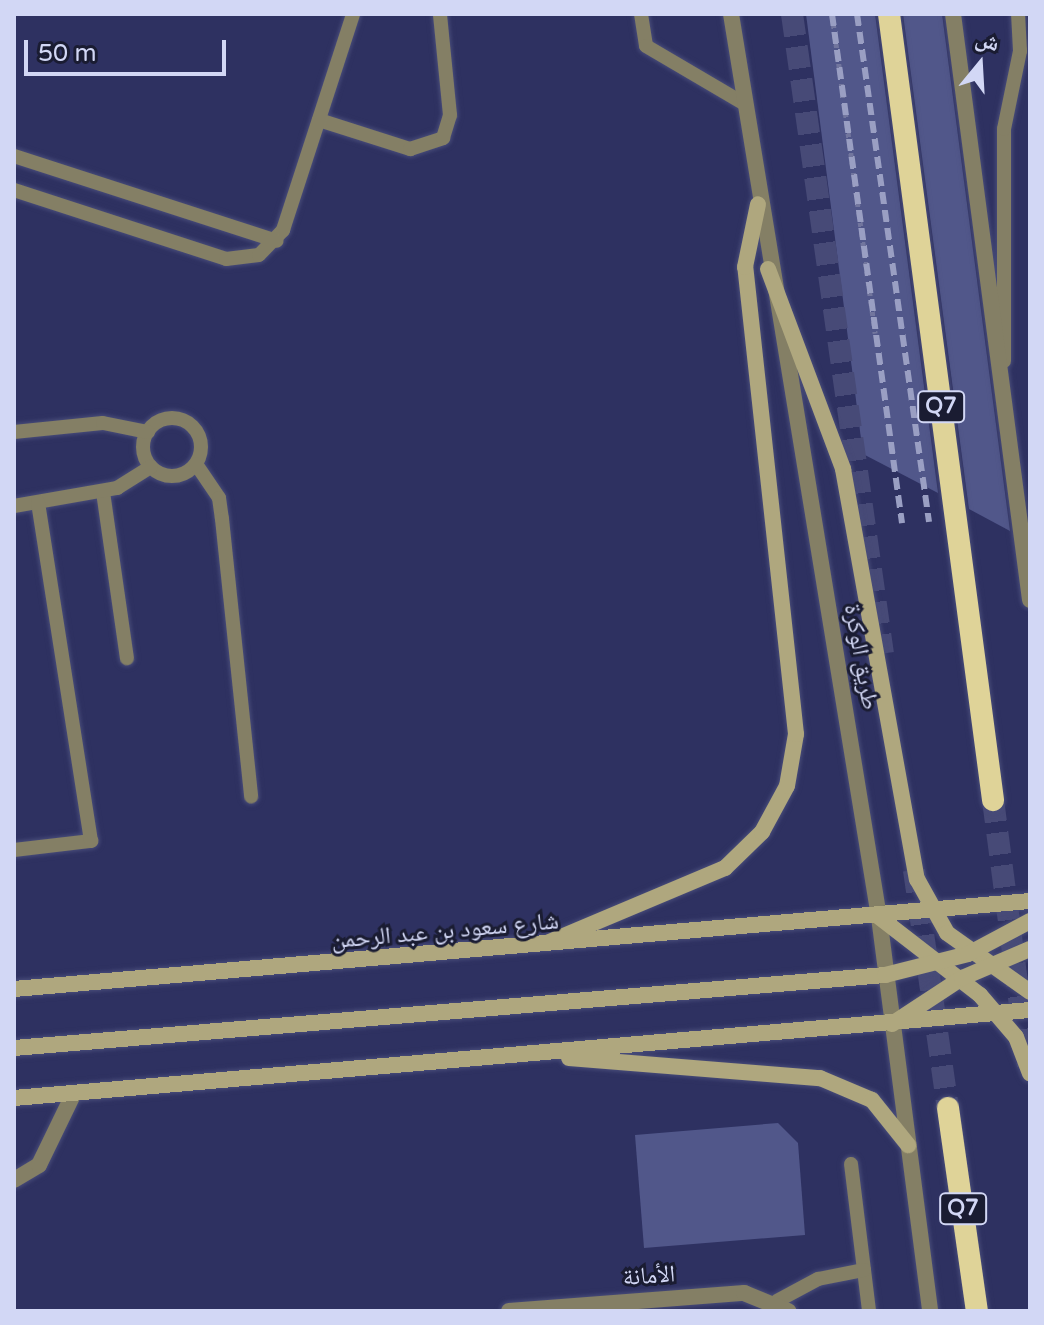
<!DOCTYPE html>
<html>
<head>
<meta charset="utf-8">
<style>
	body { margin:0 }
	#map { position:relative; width:1044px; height:1325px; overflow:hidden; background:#2e3161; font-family:"Varela Round","Noto Naskh Arabic",sans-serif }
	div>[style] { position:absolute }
	.building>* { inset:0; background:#51578a }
	.trunk-tunnel>* { height:22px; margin-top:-11px; transform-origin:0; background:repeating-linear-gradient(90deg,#474a77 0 22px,transparent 0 33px) }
	.path>* { height:5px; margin-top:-2.5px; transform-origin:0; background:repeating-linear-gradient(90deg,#72769e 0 4px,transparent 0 10px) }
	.roads { filter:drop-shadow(0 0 2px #484c79) drop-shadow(0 0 2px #484c79) }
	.service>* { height:14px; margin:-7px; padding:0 7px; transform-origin:7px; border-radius:7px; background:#847f65 }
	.service>.ring { margin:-7px; padding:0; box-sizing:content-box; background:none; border:14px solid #847f65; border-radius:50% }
	.minor>* { height:16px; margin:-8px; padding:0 8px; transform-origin:8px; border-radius:8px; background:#847f65 }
	.tertiary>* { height:16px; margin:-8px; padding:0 8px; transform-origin:8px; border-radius:8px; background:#847f65 }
	.secondary>* { height:16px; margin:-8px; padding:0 8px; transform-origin:8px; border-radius:8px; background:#afa77e }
	.trunk>* { height:22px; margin:-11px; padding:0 11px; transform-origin:11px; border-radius:11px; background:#dfd398 }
	.rail>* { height:6px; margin-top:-3px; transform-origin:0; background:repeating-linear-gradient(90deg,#9a9fc3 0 12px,transparent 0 18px) }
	span { translate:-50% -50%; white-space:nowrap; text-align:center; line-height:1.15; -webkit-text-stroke:6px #1a1c32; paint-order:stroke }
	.shield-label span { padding:2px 6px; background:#1a1c32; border:2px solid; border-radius:6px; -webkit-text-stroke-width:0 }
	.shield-label { font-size:22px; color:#d2d7f5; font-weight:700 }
	.street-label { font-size:24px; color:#d2d7f5 }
	.frame { position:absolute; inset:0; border:16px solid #d2d7f5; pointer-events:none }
	.north { position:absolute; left:940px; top:24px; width:80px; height:80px; -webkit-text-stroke:6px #1a1c32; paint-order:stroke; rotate:18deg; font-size:22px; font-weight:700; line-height:32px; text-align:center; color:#d2d7f5 }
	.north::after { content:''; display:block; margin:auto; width:28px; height:36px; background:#d2d7f5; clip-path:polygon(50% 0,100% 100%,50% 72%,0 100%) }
	.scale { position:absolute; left:24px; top:40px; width:202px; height:36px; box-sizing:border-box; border:4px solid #d2d7f5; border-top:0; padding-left:10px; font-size:24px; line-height:28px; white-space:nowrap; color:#d2d7f5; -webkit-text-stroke:6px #1a1c32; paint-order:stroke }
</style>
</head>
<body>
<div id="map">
	<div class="building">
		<div style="clip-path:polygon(806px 14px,875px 14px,938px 493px,863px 454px)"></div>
		<div style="clip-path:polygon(903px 14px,942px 14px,1010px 531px,969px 509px)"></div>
		<div style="clip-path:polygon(778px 1123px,798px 1143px,805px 1235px,644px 1248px,635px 1135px)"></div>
	</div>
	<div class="trunk-tunnel">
		<div style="left:792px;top:14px;width:646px;rotate:81.91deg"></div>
		<div style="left:993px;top:800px;width:268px;rotate:82.5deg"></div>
		<div style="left:914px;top:870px;width:240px;rotate:81.9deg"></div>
	</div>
	<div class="path">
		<div style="left:832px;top:14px;width:322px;rotate:82.3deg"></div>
	</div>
	<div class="roads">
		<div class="service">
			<div style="left:641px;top:14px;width:32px;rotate:81deg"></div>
			<div style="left:646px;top:46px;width:113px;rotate:30.4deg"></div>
			<div style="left:319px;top:120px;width:96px;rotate:17.7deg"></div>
			<div style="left:410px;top:149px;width:35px;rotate:-18deg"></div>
			<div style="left:443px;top:138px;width:24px;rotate:-73deg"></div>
			<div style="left:450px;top:115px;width:101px;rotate:-95.7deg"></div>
			<div style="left:14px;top:156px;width:276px;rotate:17.9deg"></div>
			<div style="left:14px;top:190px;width:223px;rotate:18deg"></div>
			<div style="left:226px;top:259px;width:33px;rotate:-7deg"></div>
			<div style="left:259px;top:255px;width:35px;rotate:-46deg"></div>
			<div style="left:283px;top:230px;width:227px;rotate:-72deg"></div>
			<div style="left:1004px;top:361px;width:232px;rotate:-90deg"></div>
			<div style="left:1004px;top:129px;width:80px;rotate:-78.4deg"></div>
			<div style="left:1020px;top:51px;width:37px;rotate:-93deg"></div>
			<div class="ring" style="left:143px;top:418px;width:44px;height:44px"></div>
			<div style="left:14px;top:432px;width:89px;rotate:-5.8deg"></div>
			<div style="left:103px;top:423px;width:46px;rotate:11.3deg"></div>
			<div style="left:196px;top:464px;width:41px;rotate:55.9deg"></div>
			<div style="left:219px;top:498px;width:21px;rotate:82deg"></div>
			<div style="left:222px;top:519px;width:279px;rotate:84deg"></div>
			<div style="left:103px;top:492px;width:168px;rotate:81.8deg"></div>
			<div style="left:14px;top:506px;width:105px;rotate:-9.9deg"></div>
			<div style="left:117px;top:488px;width:40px;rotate:-32deg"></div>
			<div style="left:14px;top:850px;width:78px;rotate:-6.7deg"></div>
			<div style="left:91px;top:841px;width:343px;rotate:-98.9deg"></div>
			<div style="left:851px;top:1164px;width:148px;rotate:83deg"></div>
			<div style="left:777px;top:1301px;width:47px;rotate:-28.2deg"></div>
			<div style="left:818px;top:1279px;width:47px;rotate:-11.1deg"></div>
		</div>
		<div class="minor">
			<div style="left:14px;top:1180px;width:29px;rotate:-31deg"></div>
			<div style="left:39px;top:1165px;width:78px;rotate:-64.1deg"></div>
			<div style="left:509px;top:1311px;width:236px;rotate:-4.4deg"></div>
			<div style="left:744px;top:1293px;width:48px;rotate:22.2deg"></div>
		</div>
		<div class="tertiary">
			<div style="left:731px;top:14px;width:915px;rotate:80.69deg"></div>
			<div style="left:879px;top:917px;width:397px;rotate:82.6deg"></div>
			<div style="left:953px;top:14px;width:591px;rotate:82.51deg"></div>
		</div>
		<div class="secondary">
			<div style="left:768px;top:269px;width:214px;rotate:69.4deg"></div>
			<div style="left:843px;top:469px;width:417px;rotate:79.8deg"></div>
			<div style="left:917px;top:879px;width:62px;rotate:60.9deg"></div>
			<div style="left:947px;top:933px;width:102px;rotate:35.4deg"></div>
			<div style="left:879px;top:917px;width:128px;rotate:37.7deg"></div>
			<div style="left:980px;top:995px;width:55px;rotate:49.4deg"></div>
			<div style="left:1016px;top:1037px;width:39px;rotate:69deg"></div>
			<div style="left:549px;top:942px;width:191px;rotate:-22.8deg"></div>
			<div style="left:725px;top:868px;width:52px;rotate:-44.2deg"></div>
			<div style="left:762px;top:832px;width:52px;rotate:-61.5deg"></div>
			<div style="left:787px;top:786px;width:53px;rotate:-80.2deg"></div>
			<div style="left:796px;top:734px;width:470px;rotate:-96.2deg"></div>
			<div style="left:745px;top:267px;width:64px;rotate:-78.3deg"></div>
			<div style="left:14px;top:989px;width:1020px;rotate:-4.95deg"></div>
			<div style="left:892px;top:1024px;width:84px;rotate:-33.3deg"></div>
			<div style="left:962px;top:978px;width:74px;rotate:-23.1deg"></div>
			<div style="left:14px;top:1048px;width:874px;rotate:-4.79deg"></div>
			<div style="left:885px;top:975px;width:86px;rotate:-14.2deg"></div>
			<div style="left:968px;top:954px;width:70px;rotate:-28deg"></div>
			<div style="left:569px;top:1058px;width:252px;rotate:4.6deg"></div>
			<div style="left:820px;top:1078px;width:56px;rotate:22.9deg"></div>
			<div style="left:872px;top:1100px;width:58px;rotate:51.3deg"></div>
			<div style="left:14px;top:1098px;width:1020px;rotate:-4.95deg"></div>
		</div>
		<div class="trunk">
			<div style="left:889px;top:14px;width:793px;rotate:82.46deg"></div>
			<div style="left:948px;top:1108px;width:205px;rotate:81.9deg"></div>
		</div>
	</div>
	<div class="rail">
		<div style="left:832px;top:14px;width:514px;rotate:82.17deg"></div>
		<div style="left:857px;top:14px;width:513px;rotate:81.93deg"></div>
	</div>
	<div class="shield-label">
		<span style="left:941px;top:407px">Q7</span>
		<span style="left:963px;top:1209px">Q7</span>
	</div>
	<div class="street-label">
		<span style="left:861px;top:657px;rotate:80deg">طريق الوكرة</span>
		<span style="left:445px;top:931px;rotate:-5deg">شارع سعود بن عبد الرحمن</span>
		<span style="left:649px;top:1276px;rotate:-4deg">الأمانة</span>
	</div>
	<div class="frame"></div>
	<div class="north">ش</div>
	<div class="scale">50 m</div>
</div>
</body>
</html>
